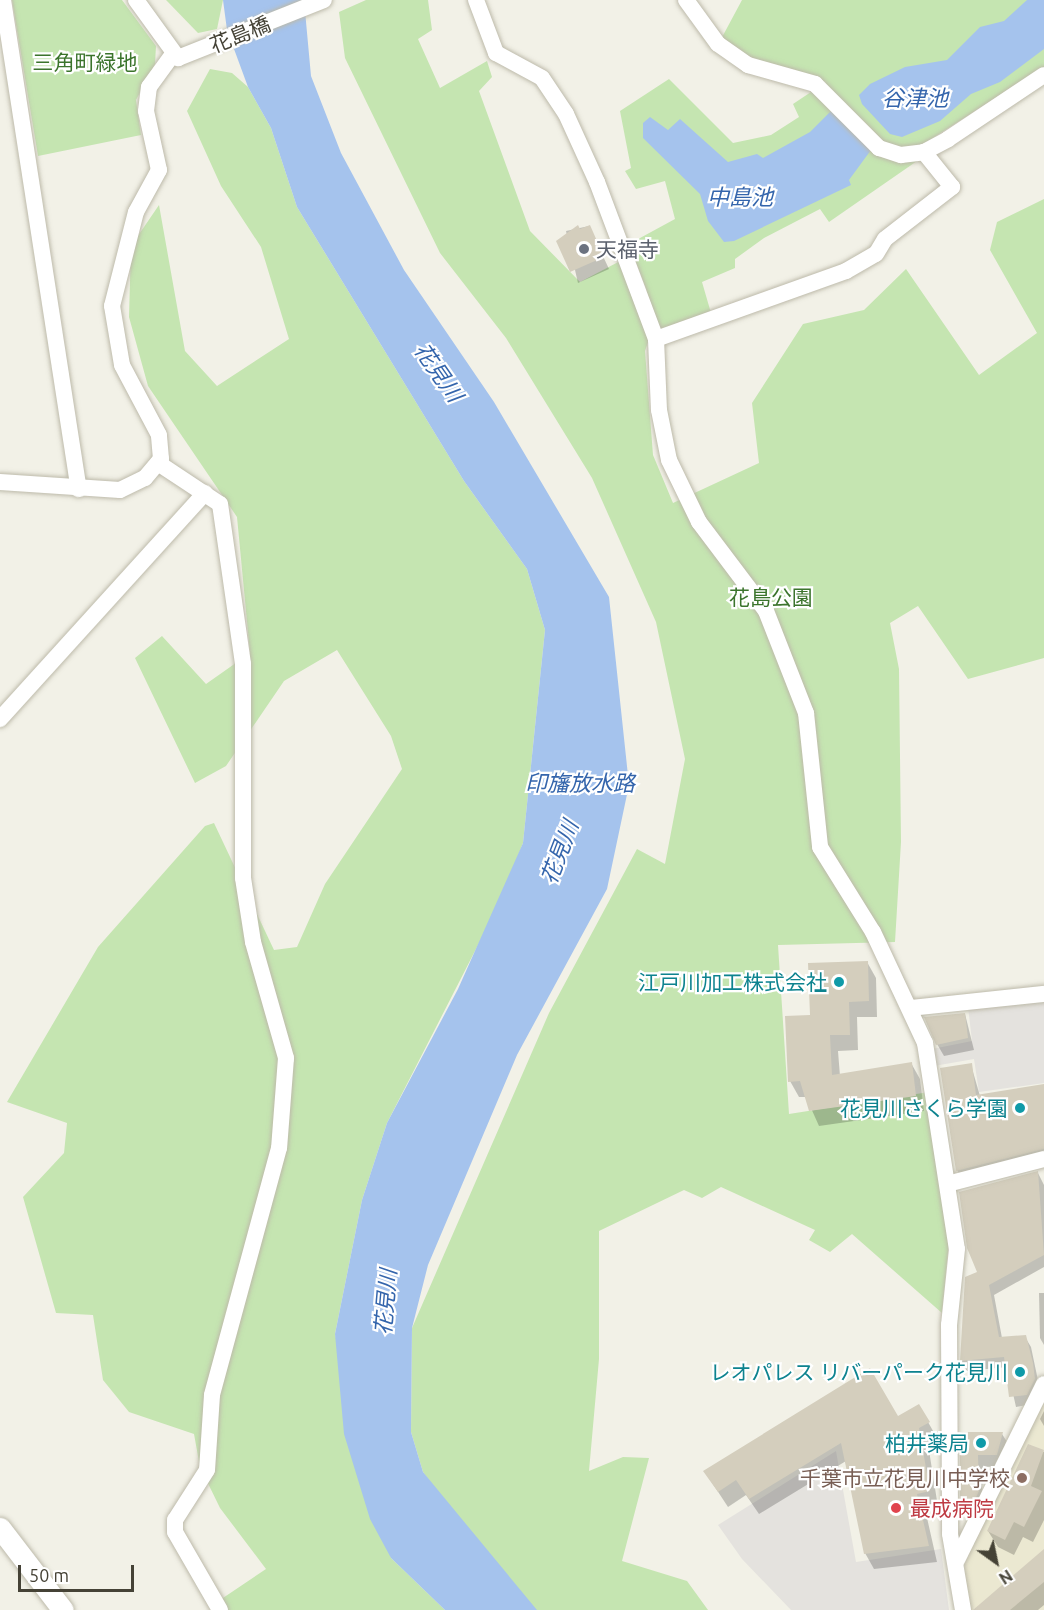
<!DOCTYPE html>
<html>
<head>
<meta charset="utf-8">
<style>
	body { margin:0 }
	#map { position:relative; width:1044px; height:1610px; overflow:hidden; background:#f2f1e7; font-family:Ubuntu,"Noto Sans JP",sans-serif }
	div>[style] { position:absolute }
	.education>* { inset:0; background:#ebe8d1 }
	.green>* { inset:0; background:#c5e5b1 }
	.parking>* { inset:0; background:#e4e2de }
	.water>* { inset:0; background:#a5c3ed }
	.shadow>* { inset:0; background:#0003 }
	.building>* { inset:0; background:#d4cebd }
	.roads { filter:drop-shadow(0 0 2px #bdbaaa) drop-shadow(0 0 2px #bdbaaa) }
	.minor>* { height:16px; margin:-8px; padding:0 8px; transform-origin:8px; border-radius:8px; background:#fff }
	.tertiary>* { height:21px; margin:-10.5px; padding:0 10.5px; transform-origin:10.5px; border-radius:10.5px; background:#fff }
	.dots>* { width:16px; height:16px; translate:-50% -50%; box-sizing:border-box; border:3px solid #fff; border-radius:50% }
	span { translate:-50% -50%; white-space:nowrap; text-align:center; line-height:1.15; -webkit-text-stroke:4.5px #fff; paint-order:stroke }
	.street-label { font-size:21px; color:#454236 }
	.park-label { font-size:21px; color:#3b742c }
	.worship-label { font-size:21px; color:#5b616d }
	.left { translate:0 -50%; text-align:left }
	.culture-label { font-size:21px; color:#0d838f }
	.right { translate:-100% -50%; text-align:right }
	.education-label { font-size:21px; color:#785e54 }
	.health-label { font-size:21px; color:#be3a42 }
	.water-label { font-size:22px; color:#3465ac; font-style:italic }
	.north { position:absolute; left:966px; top:1532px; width:60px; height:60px; -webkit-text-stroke:4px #fff; paint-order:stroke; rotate:147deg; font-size:16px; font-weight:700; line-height:24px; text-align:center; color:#454236 }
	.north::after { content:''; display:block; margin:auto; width:21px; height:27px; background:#454236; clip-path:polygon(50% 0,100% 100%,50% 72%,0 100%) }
	.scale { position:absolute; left:18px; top:1565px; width:116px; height:27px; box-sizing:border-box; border:3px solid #454236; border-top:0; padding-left:8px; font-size:18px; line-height:21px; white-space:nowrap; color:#454236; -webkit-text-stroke:4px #fff; paint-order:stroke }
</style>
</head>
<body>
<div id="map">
	<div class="education">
		<div style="clip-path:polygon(1044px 1390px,1044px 1610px,966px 1610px,964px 1553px)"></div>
	</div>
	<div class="green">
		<div style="clip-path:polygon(12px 0,122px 0,156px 46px,155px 64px,136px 100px,141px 135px,38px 156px)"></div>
		<div style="clip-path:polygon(166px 0,223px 0,217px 29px,198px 33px)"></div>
		<div style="clip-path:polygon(366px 0,428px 0,432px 30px,418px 39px,440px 88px,487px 61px,492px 77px,479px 91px,530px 231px,580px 282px,624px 259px,647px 291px,629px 244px,675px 219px,665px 181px,636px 189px,625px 171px,631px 168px,620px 111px,669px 79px,733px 143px,771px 135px,799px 117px,793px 104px,826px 82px,750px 62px,720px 41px,742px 0,1044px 0,1044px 67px,928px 141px,917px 161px,829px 222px,820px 209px,764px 238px,735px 259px,735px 268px,702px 282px,711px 313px,649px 339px,645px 351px,653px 455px,673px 503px,759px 463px,752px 403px,803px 324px,864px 310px,906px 269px,979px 375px,1037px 333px,990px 250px,997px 222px,1044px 199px,1044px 658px,968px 679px,918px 606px,890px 623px,899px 669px,901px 842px,895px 942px,778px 945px,789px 1114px,929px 1092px,949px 1242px,942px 1313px,852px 1234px,830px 1252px,809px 1240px,815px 1230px,721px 1187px,702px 1198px,684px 1190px,599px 1231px,599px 1359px,589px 1471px,623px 1457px,649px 1458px,622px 1561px,687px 1581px,708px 1610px,536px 1610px,446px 1505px,423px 1472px,411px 1432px,412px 1328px,549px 1013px,637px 849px,665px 864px,685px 759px,656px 622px,592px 478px,506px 338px,440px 253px,345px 58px,339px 12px)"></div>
		<div style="clip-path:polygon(210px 69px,232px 73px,248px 87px,271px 128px,297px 207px,464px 481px,527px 569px,545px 630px,523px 843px,499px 904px,387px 1123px,362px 1200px,335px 1334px,391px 1558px,445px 1610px,222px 1610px,217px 1602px,266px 1569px,220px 1508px,200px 1467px,194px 1434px,129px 1412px,103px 1380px,93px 1315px,56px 1313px,23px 1197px,64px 1153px,67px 1123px,7px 1102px,98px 947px,205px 826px,214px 823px,274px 950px,297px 947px,325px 884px,402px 769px,391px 736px,337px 650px,284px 681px,226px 766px,195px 783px,135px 658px,162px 636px,206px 684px,250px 653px,237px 517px,148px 386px,129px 317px,131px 246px,159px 205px,185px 351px,217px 386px,289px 339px,261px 247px,221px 186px,187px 111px)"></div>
	</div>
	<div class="parking">
		<div style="clip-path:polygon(1044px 999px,1044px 1083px,979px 1092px,974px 1059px,934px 1066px,932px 1049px,972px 1041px,968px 1007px)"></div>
		<div style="clip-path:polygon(836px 1451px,856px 1562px,941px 1549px,949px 1610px,791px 1610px,742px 1559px,718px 1525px)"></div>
	</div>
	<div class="water">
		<div style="clip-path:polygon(223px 0,304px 0,311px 76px,341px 153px,404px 270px,494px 402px,609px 597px,629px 785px,607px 889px,517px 1055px,428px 1265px,412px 1328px,411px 1432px,423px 1472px,537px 1610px,445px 1610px,391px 1558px,370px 1519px,344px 1434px,335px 1334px,362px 1200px,387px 1123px,458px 989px,523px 843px,545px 630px,527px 569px,464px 481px,297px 207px,271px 128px,248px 87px,227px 30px)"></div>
		<div style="clip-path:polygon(1027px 0,1044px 0,1044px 49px,1000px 82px,971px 94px,940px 121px,902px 137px,890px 134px,862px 104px,859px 95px,870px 84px,905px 67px,947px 60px,980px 27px,1004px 21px)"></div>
		<div style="clip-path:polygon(834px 108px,871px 150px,849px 180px,851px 185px,734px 241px,724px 242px,708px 221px,700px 194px,643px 138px,643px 123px,650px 117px,668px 130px,680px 119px,728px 162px,757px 154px,763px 158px,810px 132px)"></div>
	</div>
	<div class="shadow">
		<div style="clip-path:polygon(589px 226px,609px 269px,578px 283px,566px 231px)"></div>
		<div style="clip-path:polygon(867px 962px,876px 978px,877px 1017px,857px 1017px,858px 1050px,838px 1051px,840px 1076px,911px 1063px,920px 1079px,924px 1111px,819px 1126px,806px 1097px,799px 1097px,790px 1081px,812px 1016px)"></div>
		<div style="clip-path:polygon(965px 1014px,974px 1050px,944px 1056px,937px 1044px)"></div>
		<div style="clip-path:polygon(971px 1065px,980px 1096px,1044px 1085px,1044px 1163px,963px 1181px,957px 1170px)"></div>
		<div style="clip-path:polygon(1038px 1173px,1044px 1185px,1044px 1267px,994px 1295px,1002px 1338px,1025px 1337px,1031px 1347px,1040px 1390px,1032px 1404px,1016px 1407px,1007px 1367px,967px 1371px,961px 1361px,979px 1273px)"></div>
		<div style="clip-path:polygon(1039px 1293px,1044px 1293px,1044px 1345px,1040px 1338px)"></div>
		<div style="clip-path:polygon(919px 1406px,937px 1438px,928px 1444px,938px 1507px,925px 1509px,937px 1562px,874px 1569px,865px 1553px,846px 1461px,759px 1514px,746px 1495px,728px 1507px,705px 1472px,898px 1418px)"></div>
		<div style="clip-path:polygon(1044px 1411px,1044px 1426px,1040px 1419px)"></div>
		<div style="clip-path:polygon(962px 1434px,1002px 1434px,1009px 1445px,1003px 1466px,984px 1467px,980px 1513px,969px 1514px,962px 1502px)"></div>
		<div style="clip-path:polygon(1028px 1446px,1044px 1452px,1044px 1520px,1033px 1542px,1023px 1537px,1014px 1555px,998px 1547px,988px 1531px)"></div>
		<div style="clip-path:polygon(1044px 1553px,1044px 1605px,1038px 1610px,974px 1610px)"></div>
	</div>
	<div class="building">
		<div style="clip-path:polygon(578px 225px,580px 229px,590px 225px,604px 257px,570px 272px,556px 241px)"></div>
		<div style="clip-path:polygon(868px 961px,869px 1001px,849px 1002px,850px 1035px,830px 1035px,832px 1075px,912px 1062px,916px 1096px,809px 1111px,800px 1081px,788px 1082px,785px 1016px,810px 1015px,808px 963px)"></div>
		<div style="clip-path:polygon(965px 1013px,968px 1038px,936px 1045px,924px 1017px)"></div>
		<div style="clip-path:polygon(972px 1063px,976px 1095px,1044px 1084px,1044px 1149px,956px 1171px,940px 1068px)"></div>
		<div style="clip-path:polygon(1038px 1171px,1044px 1255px,989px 1285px,999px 1337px,1026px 1335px,1033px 1363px,1035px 1379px,1027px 1395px,1009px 1397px,1004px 1357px,960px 1361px,965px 1277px,977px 1272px,967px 1248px,959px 1192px)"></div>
		<div style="clip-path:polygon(870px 1368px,898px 1416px,919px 1404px,930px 1422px,919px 1428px,930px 1491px,917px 1494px,929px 1546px,864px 1554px,841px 1443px,749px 1499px,736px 1480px,718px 1492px,703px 1471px)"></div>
		<div style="clip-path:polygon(960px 1432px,1003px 1432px,997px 1455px,978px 1455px,979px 1491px,974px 1502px,960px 1502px)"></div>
		<div style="clip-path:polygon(1028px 1444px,1044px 1450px,1031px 1486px,1042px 1491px,1024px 1527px,1014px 1522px,1005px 1540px,987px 1531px)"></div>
		<div style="clip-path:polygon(1044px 1549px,1044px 1582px,1010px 1610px,973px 1610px)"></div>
	</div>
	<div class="roads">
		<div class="minor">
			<div style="left:3px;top:0;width:495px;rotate:81.2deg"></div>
			<div style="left:136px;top:0;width:72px;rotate:54.1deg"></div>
			<div style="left:178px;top:58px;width:157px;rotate:-21.7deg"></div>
			<div style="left:476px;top:0;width:57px;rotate:69.3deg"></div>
			<div style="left:496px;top:53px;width:52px;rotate:28.5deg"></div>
			<div style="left:542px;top:78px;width:43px;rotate:56.3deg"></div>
			<div style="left:566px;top:114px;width:75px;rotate:65.5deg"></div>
			<div style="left:597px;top:182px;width:168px;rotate:69.4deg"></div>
			<div style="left:656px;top:339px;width:71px;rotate:87.6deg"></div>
			<div style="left:659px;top:410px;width:51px;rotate:78.7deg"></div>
			<div style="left:669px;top:460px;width:69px;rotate:64.2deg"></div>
			<div style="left:699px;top:522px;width:111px;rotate:53deg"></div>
			<div style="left:766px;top:611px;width:110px;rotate:68.6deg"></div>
			<div style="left:806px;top:713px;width:135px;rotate:84deg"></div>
			<div style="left:820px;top:847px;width:100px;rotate:58.1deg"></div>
			<div style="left:873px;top:932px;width:123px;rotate:64.9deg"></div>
			<div style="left:925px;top:1043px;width:208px;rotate:81.2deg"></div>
			<div style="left:957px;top:1249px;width:76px;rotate:96deg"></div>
			<div style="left:949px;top:1325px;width:209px;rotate:89.7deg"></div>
			<div style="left:950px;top:1534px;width:77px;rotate:80.3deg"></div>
			<div style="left:686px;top:0;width:54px;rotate:54deg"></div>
			<div style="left:718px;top:44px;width:37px;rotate:35deg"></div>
			<div style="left:748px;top:65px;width:70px;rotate:15.8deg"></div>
			<div style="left:815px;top:84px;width:91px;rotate:45deg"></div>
			<div style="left:879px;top:148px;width:23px;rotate:18deg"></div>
			<div style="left:901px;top:155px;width:23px;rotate:-7deg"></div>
			<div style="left:924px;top:152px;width:27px;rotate:-28deg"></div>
			<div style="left:948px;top:139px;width:115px;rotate:-33.7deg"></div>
			<div style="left:656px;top:339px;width:202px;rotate:-19.7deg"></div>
			<div style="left:846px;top:271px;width:34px;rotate:-30deg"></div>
			<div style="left:876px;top:254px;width:17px;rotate:-59deg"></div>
			<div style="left:885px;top:239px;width:85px;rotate:-37.8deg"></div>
			<div style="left:952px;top:187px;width:45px;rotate:-128.7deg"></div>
			<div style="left:158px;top:463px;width:74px;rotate:33.5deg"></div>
			<div style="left:220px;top:504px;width:162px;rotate:81.8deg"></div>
			<div style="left:243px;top:664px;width:214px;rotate:90deg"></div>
			<div style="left:243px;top:878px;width:65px;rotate:81.1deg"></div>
			<div style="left:253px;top:942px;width:121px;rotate:74.1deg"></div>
			<div style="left:286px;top:1058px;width:90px;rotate:94.4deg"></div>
			<div style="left:279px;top:1148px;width:256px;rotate:105.2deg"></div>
			<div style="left:212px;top:1395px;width:75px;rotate:93.8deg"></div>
			<div style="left:207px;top:1470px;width:59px;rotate:122.6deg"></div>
			<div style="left:175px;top:1520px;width:12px;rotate:90deg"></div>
			<div style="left:175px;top:1532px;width:90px;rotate:60deg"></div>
			<div style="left:0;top:482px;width:120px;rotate:3.8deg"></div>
			<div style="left:120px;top:490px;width:28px;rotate:-26deg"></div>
			<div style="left:145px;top:478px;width:25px;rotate:-50deg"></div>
			<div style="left:161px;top:459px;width:24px;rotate:-95deg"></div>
			<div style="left:159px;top:435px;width:79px;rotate:-117.9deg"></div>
			<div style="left:122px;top:365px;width:60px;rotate:-99.6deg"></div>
			<div style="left:112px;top:306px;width:97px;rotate:-75.7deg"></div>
			<div style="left:136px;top:212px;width:48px;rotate:-61.3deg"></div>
			<div style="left:159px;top:170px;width:60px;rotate:-102.4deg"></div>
			<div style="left:146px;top:111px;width:24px;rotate:-83deg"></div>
			<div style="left:149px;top:87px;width:39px;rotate:-54deg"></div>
			<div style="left:0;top:719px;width:305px;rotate:-47.8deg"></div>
			<div style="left:910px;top:1008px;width:135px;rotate:-6deg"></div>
			<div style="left:951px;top:1183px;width:96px;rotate:-14.5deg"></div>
			<div style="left:957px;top:1560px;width:196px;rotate:-63.7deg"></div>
		</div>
		<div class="tertiary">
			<div style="left:0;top:1528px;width:103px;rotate:52.5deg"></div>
		</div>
	</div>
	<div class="dots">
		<div style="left:584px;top:249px;background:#6b7280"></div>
		<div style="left:839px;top:982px;background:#0f9aa8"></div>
		<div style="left:1020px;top:1108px;background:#0f9aa8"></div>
		<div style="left:1020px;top:1372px;background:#0f9aa8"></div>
		<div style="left:981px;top:1443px;background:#0f9aa8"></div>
		<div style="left:1022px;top:1478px;background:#8d6e63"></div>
		<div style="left:896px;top:1508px;background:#e0444e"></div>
	</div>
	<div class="street-label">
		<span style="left:240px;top:34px;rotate:-22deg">花島橋</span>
	</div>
	<div class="park-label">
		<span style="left:85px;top:62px">三角町緑地</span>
		<span style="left:771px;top:597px">花島公園</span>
	</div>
	<div class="worship-label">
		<span class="left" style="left:596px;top:249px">天福寺</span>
	</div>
	<div class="culture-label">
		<span class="right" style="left:827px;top:982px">江戸川加工株式会社</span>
		<span class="right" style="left:1008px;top:1108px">花見川さくら学園</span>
		<span class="right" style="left:1008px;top:1372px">レオパレス リバーパーク花見川</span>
		<span class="right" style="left:969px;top:1443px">柏井薬局</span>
	</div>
	<div class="education-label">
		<span class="right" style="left:1010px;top:1478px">千葉市立花見川中学校</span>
	</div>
	<div class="health-label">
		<span class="left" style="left:910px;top:1508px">最成病院</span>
	</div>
	<div class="water-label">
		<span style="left:915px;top:98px">谷津池</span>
		<span style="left:740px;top:197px">中島池</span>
		<span style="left:439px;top:372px;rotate:55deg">花見川</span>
		<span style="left:580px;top:783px">印旛放水路</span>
		<span style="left:559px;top:852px;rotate:-69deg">花見川</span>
		<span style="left:385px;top:1302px;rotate:-85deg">花見川</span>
	</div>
	<div class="north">N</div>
	<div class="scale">50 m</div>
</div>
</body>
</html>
